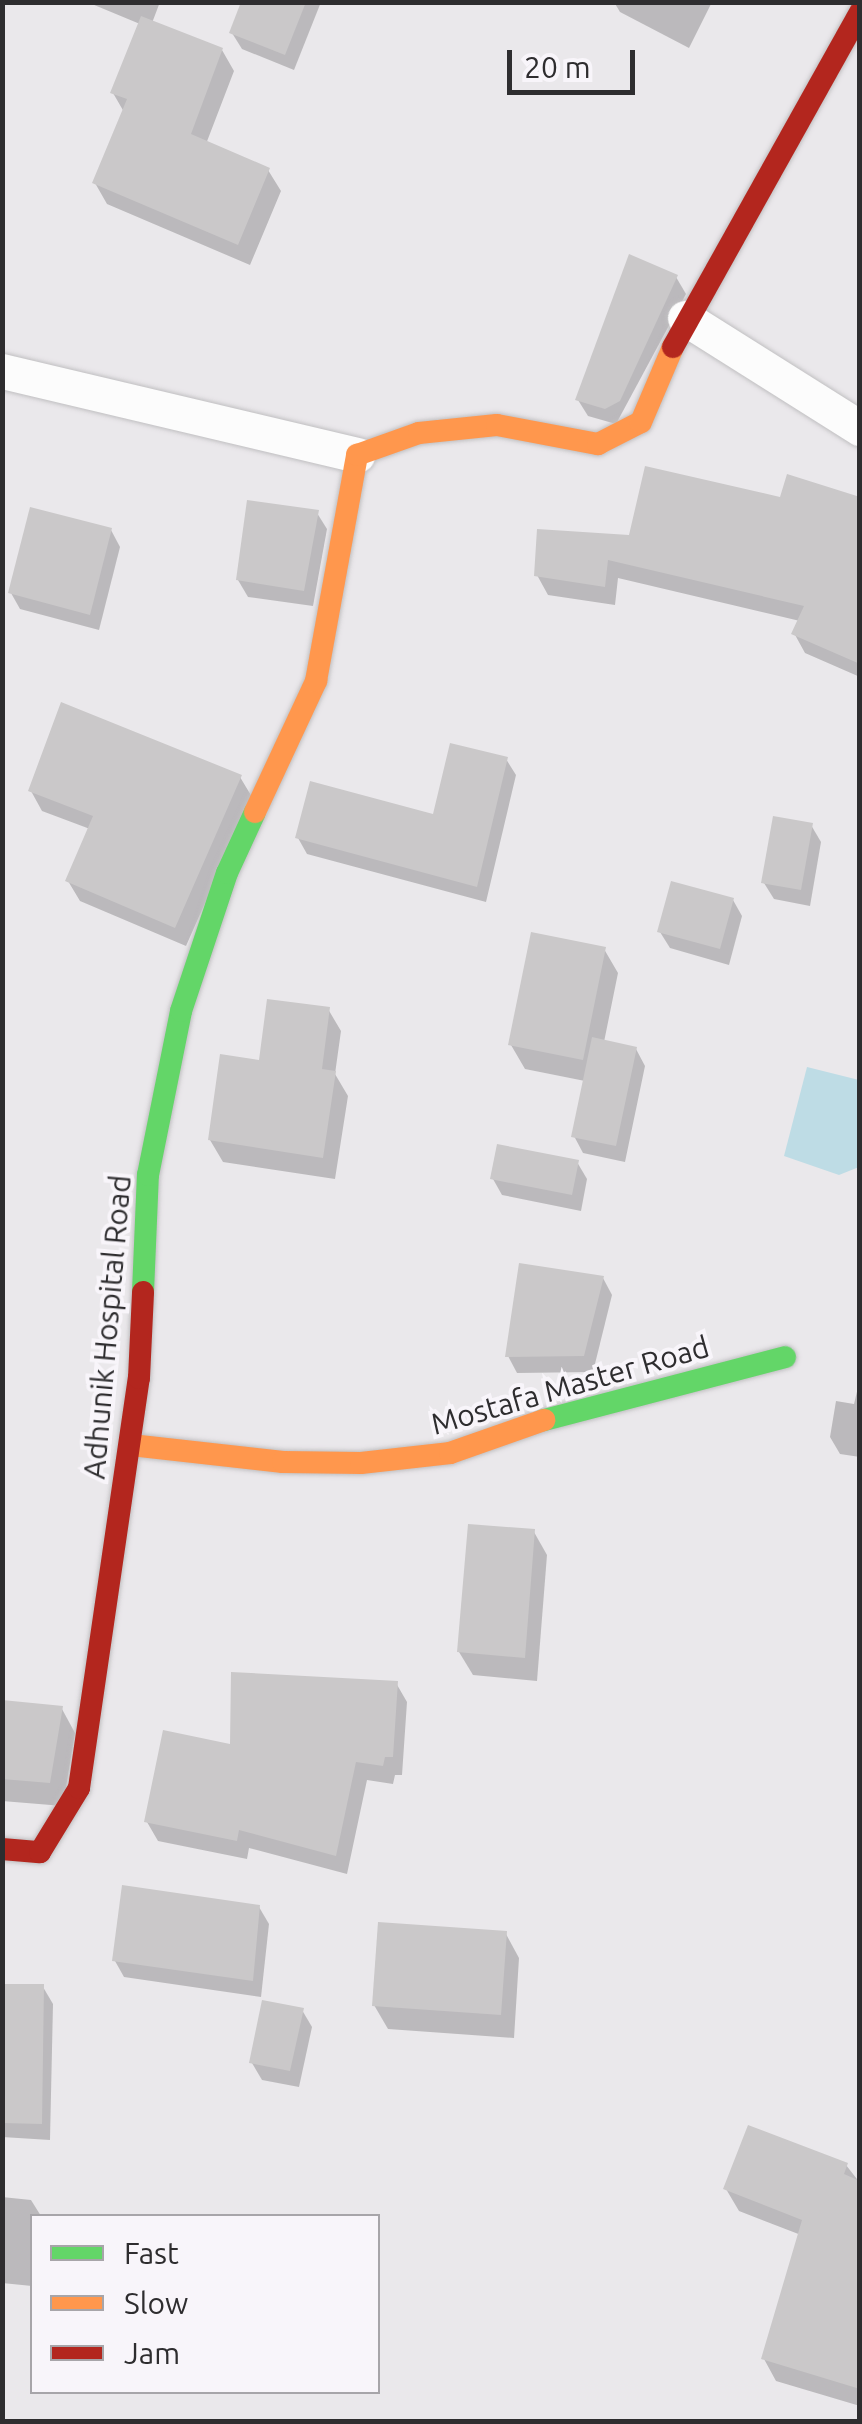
<!DOCTYPE html>
<html>
<head>
<meta charset="utf-8">
<style>
	body { margin:0 }
	#map { position:relative; width:862px; height:2424px; overflow:hidden; background:#eae8eb; font-family:Ubuntu,sans-serif }
	div>[style] { position:absolute }
	.water>* { inset:0; background:#bedce5 }
	.shadow>* { inset:0; background:#0003 }
	.building>* { inset:0; background:#cac8c9 }
	.roads { filter:drop-shadow(0 0 2px #c0bfc1) drop-shadow(0 0 2px #c0bfc1) }
	.street>* { height:35px; margin:-17.5px; padding:0 17.5px; transform-origin:17.5px; border-radius:17.5px; background:#fcfcfc }
	.fast>* { height:22px; margin:-11px; padding:0 11px; transform-origin:11px; border-radius:11px; background:#63d668 }
	.slow>* { height:22px; margin:-11px; padding:0 11px; transform-origin:11px; border-radius:11px; background:#ff974d }
	.jam>* { height:22px; margin:-11px; padding:0 11px; transform-origin:11px; border-radius:11px; background:#b3261e }
	span { translate:-50% -50%; white-space:nowrap; text-align:center; line-height:1.15; -webkit-text-stroke:8px #f8f5fa; paint-order:stroke }
	.street-label { font-size:30px; color:#2e2d2f }
	.frame { position:absolute; inset:0; border:5px solid #2e2d2f; pointer-events:none }
	.legend { position:absolute; left:30px; top:2214px; width:350px; height:180px; box-sizing:border-box; background:#f8f5fa; border:2px solid #a7a5a9; margin:0; padding:12px 18px; list-style:none; font-size:30px; color:#2e2d2f }
	.legend li { display:flex; align-items:center; gap:20px; height:50px }
	.legend b { width:50px; border:2px solid #a7a5a9 }
	.scale { position:absolute; left:507px; top:50px; width:128px; height:45px; box-sizing:border-box; border:5px solid #2e2d2f; border-top:0; padding-left:12px; font-size:30px; line-height:35px; white-space:nowrap; color:#2e2d2f; -webkit-text-stroke:8px #f8f5fa; paint-order:stroke }
</style>
</head>
<body>
<div id="map">
	<div class="water">
		<div style="clip-path:polygon(807px 1067px,859px 1080px,859px 1167px,839px 1175px,784px 1156px)"></div>
	</div>
	<div class="shadow">
		<div style="clip-path:polygon(87px 2px,160px 2px,152px 23px,222px 50px,234px 71px,206px 144px,268px 170px,281px 191px,250px 265px,107px 204px,95px 183px,124px 112px,113px 93px,140px 24px)"></div>
		<div style="clip-path:polygon(244px 2px,321px 2px,294px 70px,242px 49px,232px 33px)"></div>
		<div style="clip-path:polygon(614px 2px,712px 2px,689px 48px,620px 12px)"></div>
		<div style="clip-path:polygon(676px 277px,686px 294px,616px 424px,588px 416px,578px 400px)"></div>
		<div style="clip-path:polygon(860px 499px,860px 677px,805px 653px,794px 633px,800px 621px,618px 578px,615px 605px,548px 595px,537px 575px,631px 537px)"></div>
		<div style="clip-path:polygon(317px 513px,327px 529px,313px 606px,248px 597px,238px 580px)"></div>
		<div style="clip-path:polygon(111px 530px,120px 547px,99px 630px,20px 609px,11px 593px)"></div>
		<div style="clip-path:polygon(506px 759px,516px 775px,486px 902px,307px 854px,298px 838px,435px 817px)"></div>
		<div style="clip-path:polygon(240px 777px,252px 797px,186px 946px,80px 901px,68px 881px,90px 829px,42px 811px,31px 791px)"></div>
		<div style="clip-path:polygon(811px 825px,821px 842px,810px 906px,774px 899px,764px 883px)"></div>
		<div style="clip-path:polygon(733px 900px,742px 916px,729px 965px,670px 948px,660px 932px)"></div>
		<div style="clip-path:polygon(604px 949px,618px 973px,604px 1042px,636px 1049px,645px 1066px,625px 1162px,583px 1153px,574px 1136px,585px 1081px,525px 1069px,511px 1045px)"></div>
		<div style="clip-path:polygon(328px 1009px,341px 1031px,335px 1074px,348px 1096px,335px 1179px,223px 1162px,210px 1140px,261px 1063px)"></div>
		<div style="clip-path:polygon(577px 1162px,587px 1179px,581px 1211px,502px 1195px,493px 1179px)"></div>
		<div style="clip-path:polygon(603px 1278px,612px 1295px,593px 1372px,517px 1373px,508px 1356px)"></div>
		<div style="clip-path:polygon(860px 1379px,860px 1457px,840px 1454px,830px 1437px,836px 1401px,854px 1404px)"></div>
		<div style="clip-path:polygon(534px 1532px,547px 1555px,537px 1681px,473px 1675px,459px 1652px)"></div>
		<div style="clip-path:polygon(396px 1683px,407px 1702px,402px 1775px,395px 1775px,393px 1784px,367px 1780px,347px 1874px,249px 1848px,247px 1859px,158px 1841px,147px 1822px,232px 1747px)"></div>
		<div style="clip-path:polygon(2px 1703px,62px 1709px,75px 1733px,63px 1806px,2px 1801px)"></div>
		<div style="clip-path:polygon(259px 1907px,269px 1924px,261px 1997px,124px 1977px,115px 1961px)"></div>
		<div style="clip-path:polygon(506px 1934px,519px 1958px,514px 2038px,388px 2029px,374px 2005px)"></div>
		<div style="clip-path:polygon(2px 1986px,43px 1987px,53px 2004px,50px 2140px,2px 2137px)"></div>
		<div style="clip-path:polygon(302px 2010px,312px 2027px,299px 2087px,262px 2080px,252px 2063px)"></div>
		<div style="clip-path:polygon(846px 2165px,860px 2183px,860px 2406px,776px 2381px,764px 2359px,801px 2235px,739px 2211px,726px 2189px)"></div>
		<div style="clip-path:polygon(2px 2197px,31px 2200px,41px 2216px,32px 2216px,32px 2286px,2px 2283px)"></div>
	</div>
	<div class="building">
		<div style="clip-path:polygon(241px 2px,306px 2px,285px 55px,229px 33px)"></div>
		<div style="clip-path:polygon(141px 16px,223px 48px,191px 134px,270px 168px,238px 245px,92px 183px,127px 99px,110px 93px)"></div>
		<div style="clip-path:polygon(629px 254px,678px 275px,620px 401px,605px 409px,575px 400px)"></div>
		<div style="clip-path:polygon(645px 466px,780px 497px,787px 474px,860px 497px,860px 664px,791px 634px,804px 606px,608px 560px,605px 587px,534px 576px,537px 529px,629px 535px)"></div>
		<div style="clip-path:polygon(247px 500px,319px 510px,304px 591px,236px 580px)"></div>
		<div style="clip-path:polygon(30px 507px,112px 528px,90px 615px,8px 593px)"></div>
		<div style="clip-path:polygon(61px 702px,242px 775px,175px 928px,65px 881px,93px 816px,28px 791px)"></div>
		<div style="clip-path:polygon(450px 743px,508px 757px,477px 887px,295px 838px,310px 781px,433px 814px)"></div>
		<div style="clip-path:polygon(773px 816px,813px 823px,801px 890px,761px 883px)"></div>
		<div style="clip-path:polygon(671px 881px,734px 898px,720px 949px,657px 932px)"></div>
		<div style="clip-path:polygon(531px 932px,606px 947px,583px 1060px,508px 1045px)"></div>
		<div style="clip-path:polygon(267px 999px,330px 1007px,322px 1069px,336px 1071px,323px 1158px,208px 1140px,220px 1054px,259px 1060px)"></div>
		<div style="clip-path:polygon(592px 1037px,637px 1047px,616px 1146px,571px 1137px)"></div>
		<div style="clip-path:polygon(497px 1144px,579px 1160px,572px 1195px,490px 1179px)"></div>
		<div style="clip-path:polygon(519px 1263px,604px 1276px,584px 1356px,505px 1357px)"></div>
		<div style="clip-path:polygon(468px 1524px,535px 1529px,525px 1658px,457px 1652px)"></div>
		<div style="clip-path:polygon(231px 1672px,398px 1681px,393px 1757px,385px 1757px,383px 1766px,356px 1762px,336px 1856px,239px 1830px,237px 1841px,144px 1822px,163px 1730px,230px 1744px)"></div>
		<div style="clip-path:polygon(2px 1700px,63px 1706px,50px 1783px,2px 1779px)"></div>
		<div style="clip-path:polygon(122px 1885px,260px 1905px,253px 1981px,112px 1961px)"></div>
		<div style="clip-path:polygon(378px 1922px,507px 1931px,501px 2015px,372px 2006px)"></div>
		<div style="clip-path:polygon(2px 1984px,44px 1984px,42px 2124px,2px 2123px)"></div>
		<div style="clip-path:polygon(262px 2000px,304px 2008px,290px 2071px,249px 2063px)"></div>
		<div style="clip-path:polygon(748px 2125px,848px 2163px,844px 2174px,860px 2181px,860px 2389px,761px 2359px,802px 2220px,723px 2189px)"></div>
	</div>
	<div class="roads">
		<div class="street">
			<div style="left:685px;top:318px;width:207px;rotate:32.2deg"></div>
			<div style="left:2px;top:371px;width:365px;rotate:13.3deg"></div>
		</div>
		<div class="fast">
			<div style="left:143px;top:1292px;width:117px;rotate:-87.6deg"></div>
			<div style="left:148px;top:1175px;width:167px;rotate:-78.6deg"></div>
			<div style="left:181px;top:1011px;width:145px;rotate:-71.6deg"></div>
			<div style="left:227px;top:873px;width:67px;rotate:-65.3deg"></div>
			<div style="left:544px;top:1420px;width:249px;rotate:-14.6deg"></div>
		</div>
		<div class="slow">
			<div style="left:255px;top:812px;width:145px;rotate:-65deg"></div>
			<div style="left:316px;top:681px;width:230px;rotate:-79.7deg"></div>
			<div style="left:357px;top:455px;width:66px;rotate:-19.5deg"></div>
			<div style="left:419px;top:433px;width:78px;rotate:-5.9deg"></div>
			<div style="left:497px;top:425px;width:103px;rotate:10.7deg"></div>
			<div style="left:598px;top:444px;width:48px;rotate:-27.1deg"></div>
			<div style="left:641px;top:422px;width:82px;rotate:-66.9deg"></div>
			<div style="left:131px;top:1445px;width:153px;rotate:6.4deg"></div>
			<div style="left:283px;top:1462px;width:78px;rotate:0.7deg"></div>
			<div style="left:361px;top:1463px;width:90px;rotate:-6.4deg"></div>
			<div style="left:450px;top:1453px;width:100px;rotate:-19.3deg"></div>
		</div>
		<div class="jam">
			<div style="left:673px;top:347px;width:384px;rotate:-60.8deg"></div>
			<div style="left:2px;top:1849px;width:38px;rotate:5deg"></div>
			<div style="left:40px;top:1852px;width:75px;rotate:-58.6deg"></div>
			<div style="left:79px;top:1788px;width:414px;rotate:-81.7deg"></div>
			<div style="left:139px;top:1378px;width:86px;rotate:-87.3deg"></div>
		</div>
	</div>
	<div class="street-label">
		<span style="left:107px;top:1327px;rotate:-85deg">Adhunik Hospital Road</span>
		<span style="left:570px;top:1385px;rotate:-16deg">Mostafa Master Road</span>
	</div>
	<div class="frame"></div>
	<ul class="legend">
	<li><b style="height:12px;background:#63d668"></b>Fast</li>
	<li><b style="height:12px;background:#ff974d"></b>Slow</li>
	<li><b style="height:12px;background:#b3261e"></b>Jam</li>
	</ul>
	<div class="scale">20 m</div>
</div>
</body>
</html>
